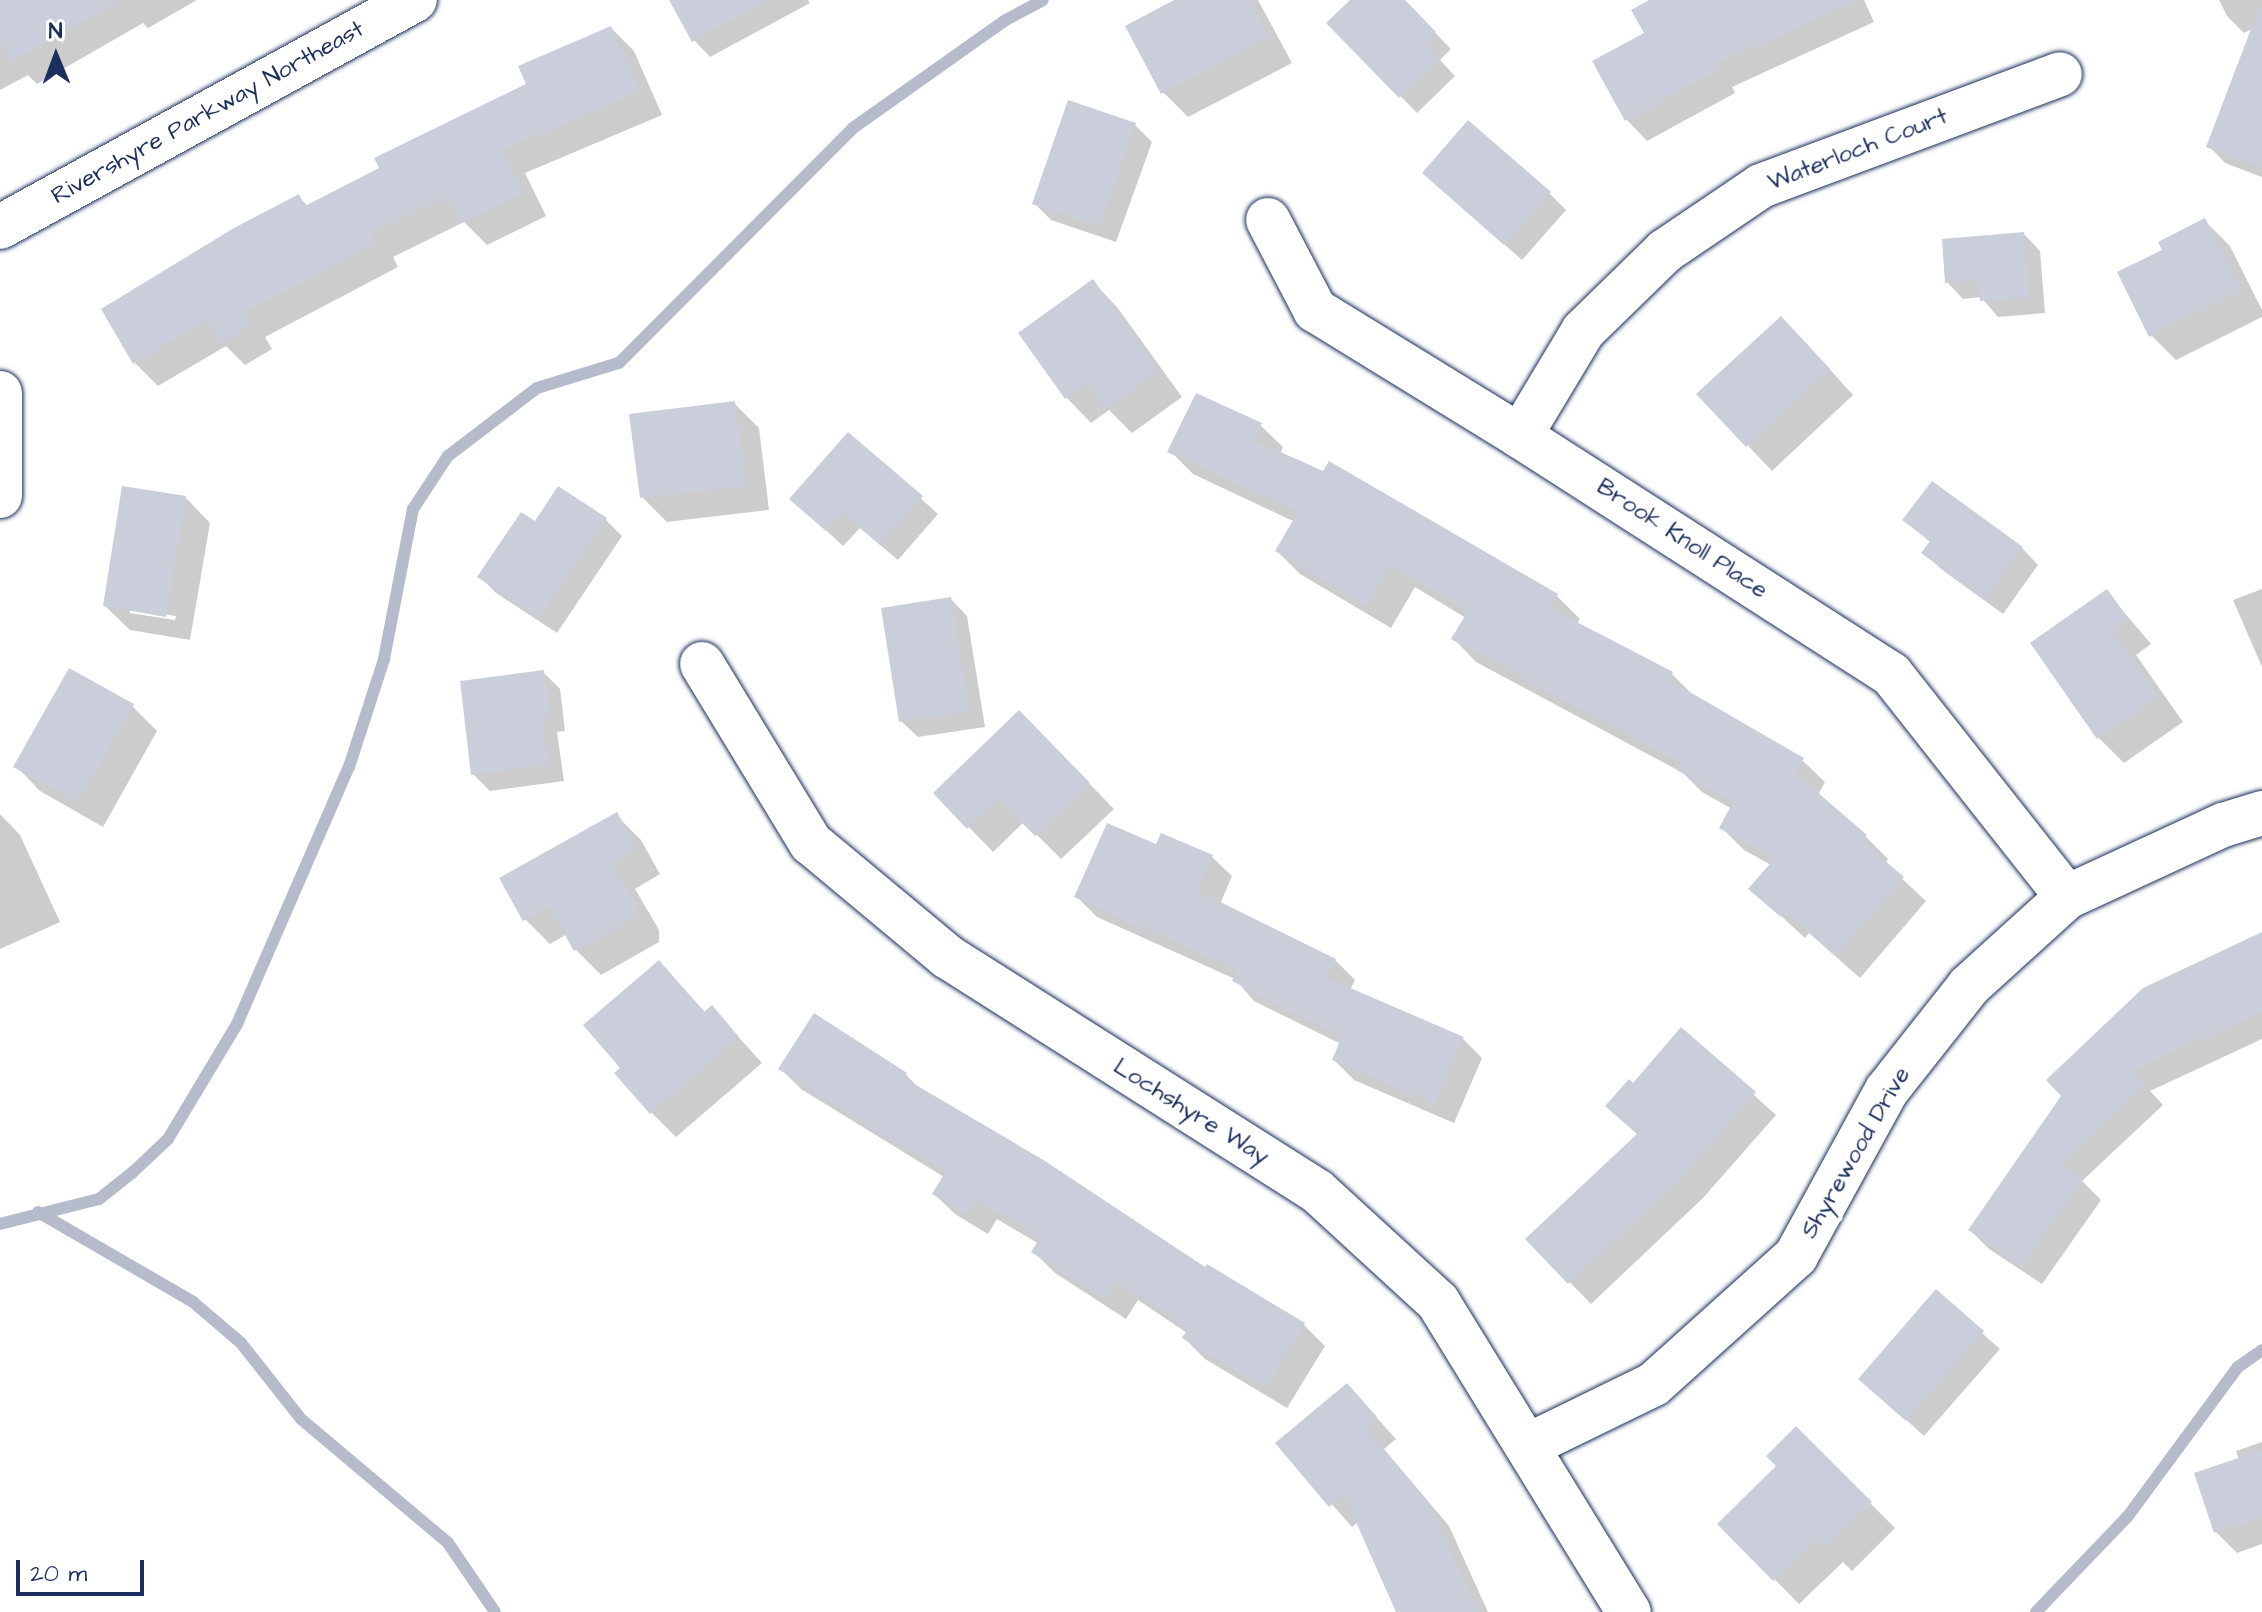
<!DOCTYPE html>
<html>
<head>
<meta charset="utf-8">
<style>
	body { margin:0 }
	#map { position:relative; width:2262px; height:1612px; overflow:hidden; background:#fff; font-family:"Architects Daughter",sans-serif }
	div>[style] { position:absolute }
	.shadow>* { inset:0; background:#0003 }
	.stream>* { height:12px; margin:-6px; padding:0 6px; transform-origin:6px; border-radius:6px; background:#b5bbca }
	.building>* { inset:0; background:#caceda }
	.roads { filter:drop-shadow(0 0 2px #1b2f5e) drop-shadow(0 0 2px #1b2f5e) }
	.street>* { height:44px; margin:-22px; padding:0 22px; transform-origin:22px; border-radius:22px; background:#fff }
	span { translate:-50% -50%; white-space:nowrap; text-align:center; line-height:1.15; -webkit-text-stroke:8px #fff; paint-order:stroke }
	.street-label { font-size:24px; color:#1b2f5e }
	.north { position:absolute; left:16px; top:16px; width:80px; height:80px; -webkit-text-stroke:6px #fff; paint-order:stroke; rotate:359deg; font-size:22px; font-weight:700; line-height:32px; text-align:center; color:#1b2f5e }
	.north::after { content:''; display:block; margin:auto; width:28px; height:36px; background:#1b2f5e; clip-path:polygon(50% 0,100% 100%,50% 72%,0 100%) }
	.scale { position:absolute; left:16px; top:1560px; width:128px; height:36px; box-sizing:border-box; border:4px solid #1b2f5e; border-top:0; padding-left:10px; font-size:24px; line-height:28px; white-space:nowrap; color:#1b2f5e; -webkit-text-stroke:6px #fff; paint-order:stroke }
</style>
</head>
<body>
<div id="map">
	<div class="shadow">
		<div style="clip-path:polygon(0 0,197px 0,148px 28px,143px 23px,37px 84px,28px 75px,0 90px)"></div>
		<div style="clip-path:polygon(671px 0,808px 0,810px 3px,710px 57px,694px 40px)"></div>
		<div style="clip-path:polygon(1178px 0,1258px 0,1292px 63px,1188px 117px,1163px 92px)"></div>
		<div style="clip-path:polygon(1353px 0,1403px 0,1451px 49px,1440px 60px,1455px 76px,1417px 113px,1329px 23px)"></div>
		<div style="clip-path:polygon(1654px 0,1864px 0,1874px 22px,1732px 87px,1735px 93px,1647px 141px,1627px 120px)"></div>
		<div style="clip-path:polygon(2219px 0,2262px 0,2262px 24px,2244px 33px,2227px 16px)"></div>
		<div style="clip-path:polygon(611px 28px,634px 51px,662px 115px,525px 173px,546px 216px,487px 245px,464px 222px,393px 257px,398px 267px,265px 337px,272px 349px,245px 365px,226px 346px,158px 386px,135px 363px,298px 197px,308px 206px,381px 169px,528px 85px)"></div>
		<div style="clip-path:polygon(2262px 60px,2262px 177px,2225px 163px,2209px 146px)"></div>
		<div style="clip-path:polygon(1135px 125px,1152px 142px,1116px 242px,1051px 220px,1034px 203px)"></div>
		<div style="clip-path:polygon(1441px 189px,1549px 193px,1566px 210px,1522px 260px)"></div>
		<div style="clip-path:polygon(2205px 221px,2230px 246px,2262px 310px,2262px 317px,2176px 360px,2151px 335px,2165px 251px)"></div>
		<div style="clip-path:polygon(2024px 234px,2040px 251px,2045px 313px,1998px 317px,1981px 297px,1963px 299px,1947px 282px)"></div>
		<div style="clip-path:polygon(1093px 282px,1117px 307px,1182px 397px,1132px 433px,1109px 410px,1091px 423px,1067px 398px,1021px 333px)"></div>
		<div style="clip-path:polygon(1806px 343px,1853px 395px,1772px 471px,1699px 394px)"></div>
		<div style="clip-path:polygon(734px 403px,759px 428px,769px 510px,667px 522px,642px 497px)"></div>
		<div style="clip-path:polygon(1260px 425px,1283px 447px,1280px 454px,1324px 474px,1330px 464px,1557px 596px,1580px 619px,1577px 624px,1672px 674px,1695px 697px,1802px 760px,1825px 782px,1818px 795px,1865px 836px,1888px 859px,1885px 863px,1926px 901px,1860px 978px,1809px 933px,1805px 938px,1751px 888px,1771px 865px,1744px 850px,1721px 827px,1732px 809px,1702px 792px,1683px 773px,1476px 662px,1454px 639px,1466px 618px,1415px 587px,1391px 628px,1300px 574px,1277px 551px,1295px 522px,1193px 474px,1170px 451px)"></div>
		<div style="clip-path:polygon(849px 434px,938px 514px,898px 560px,860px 528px,843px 546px,792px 499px)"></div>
		<div style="clip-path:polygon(1932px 483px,2022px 548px,2038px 565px,2003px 614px,1941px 569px,1924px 553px,1931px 543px,1905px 520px)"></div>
		<div style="clip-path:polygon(evenodd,186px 498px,210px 523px,190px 640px,130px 630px,105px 606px,186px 498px,130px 609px,176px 616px,175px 620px,130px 613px,130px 609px)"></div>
		<div style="clip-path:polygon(606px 520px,622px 536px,557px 633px,496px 593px,480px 577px,535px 524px)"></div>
		<div style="clip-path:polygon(2262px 589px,2262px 667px,2233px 600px)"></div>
		<div style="clip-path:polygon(2107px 592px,2151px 644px,2136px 655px,2183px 722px,2124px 763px,2099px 738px,2033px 643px)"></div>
		<div style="clip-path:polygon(951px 599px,967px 616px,985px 727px,918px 737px,901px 721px)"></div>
		<div style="clip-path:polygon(543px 672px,560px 689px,565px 731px,557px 732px,564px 781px,490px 791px,473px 774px)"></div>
		<div style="clip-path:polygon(132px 706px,157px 731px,103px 827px,40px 791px,16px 766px)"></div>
		<div style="clip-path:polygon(1019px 712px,1114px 809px,1061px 859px,1024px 822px,993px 852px,936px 793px)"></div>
		<div style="clip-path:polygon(0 814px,20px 835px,60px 922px,0 949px)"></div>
		<div style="clip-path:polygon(616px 815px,641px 840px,660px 874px,635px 889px,659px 930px,659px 942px,601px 975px,576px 950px,567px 934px,550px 944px,525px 919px)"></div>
		<div style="clip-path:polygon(1157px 846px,1212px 857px,1232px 876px,1220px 904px,1335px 960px,1355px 980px,1350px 990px,1462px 1038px,1482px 1058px,1454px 1123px,1354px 1080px,1334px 1060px,1341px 1044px,1254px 1001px,1235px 979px,1097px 917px,1077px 897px)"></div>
		<div style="clip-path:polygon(2262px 934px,2262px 1039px,2150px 1091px,2163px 1105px,2082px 1181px,2101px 1200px,2042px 1284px,1989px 1249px,1970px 1230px)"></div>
		<div style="clip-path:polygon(659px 962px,706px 1013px,712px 1008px,762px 1063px,676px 1137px,651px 1112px,623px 1068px)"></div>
		<div style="clip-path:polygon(814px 1016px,906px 1075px,921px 1090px,1205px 1270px,1207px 1267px,1304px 1325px,1325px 1346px,1287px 1408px,1205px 1359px,1184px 1338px,1187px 1333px,1138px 1300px,1126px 1319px,1055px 1273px,1034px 1252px,1039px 1244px,997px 1219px,988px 1234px,955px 1214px,934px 1194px,944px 1177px,801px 1089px,780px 1068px)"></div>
		<div style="clip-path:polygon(1682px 1030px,1776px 1115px,1703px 1198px,1591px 1304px,1528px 1239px,1638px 1135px,1608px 1106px,1633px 1086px)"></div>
		<div style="clip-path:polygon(1936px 1292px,2000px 1349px,1924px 1436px,1861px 1379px)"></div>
		<div style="clip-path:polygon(1347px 1385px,1396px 1439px,1384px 1449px,1449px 1526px,1488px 1612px,1398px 1612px,1358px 1522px,1352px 1527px,1278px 1443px)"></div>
		<div style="clip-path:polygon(1796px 1429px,1895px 1528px,1852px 1571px,1843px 1562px,1799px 1604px,1720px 1524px,1779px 1466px)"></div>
		<div style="clip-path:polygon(2262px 1442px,2262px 1544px,2237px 1553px,2216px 1532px,2239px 1460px,2236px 1451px)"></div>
	</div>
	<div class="stream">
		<div style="left:38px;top:1212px;width:179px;rotate:30.1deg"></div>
		<div style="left:193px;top:1302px;width:63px;rotate:40.5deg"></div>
		<div style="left:241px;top:1343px;width:97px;rotate:51.7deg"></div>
		<div style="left:301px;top:1419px;width:192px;rotate:40.1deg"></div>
		<div style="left:448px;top:1543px;width:83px;rotate:55.7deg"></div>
		<div style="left:0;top:1224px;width:102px;rotate:-14.2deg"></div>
		<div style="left:99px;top:1199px;width:43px;rotate:-38.5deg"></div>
		<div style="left:133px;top:1172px;width:48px;rotate:-43.3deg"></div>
		<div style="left:168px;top:1139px;width:134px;rotate:-59deg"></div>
		<div style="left:237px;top:1024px;width:280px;rotate:-66.5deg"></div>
		<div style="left:349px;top:767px;width:114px;rotate:-72deg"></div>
		<div style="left:384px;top:659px;width:153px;rotate:-79.1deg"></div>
		<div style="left:413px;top:509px;width:64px;rotate:-56.6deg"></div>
		<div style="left:448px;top:456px;width:112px;rotate:-37.4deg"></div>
		<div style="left:537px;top:388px;width:86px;rotate:-17deg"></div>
		<div style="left:619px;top:363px;width:332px;rotate:-45.1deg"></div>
		<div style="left:853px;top:128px;width:185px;rotate:-35.3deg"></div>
		<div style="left:1004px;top:21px;width:44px;rotate:-28.3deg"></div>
		<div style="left:2036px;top:1612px;width:133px;rotate:-46.2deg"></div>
		<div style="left:2128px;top:1516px;width:185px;rotate:-53.6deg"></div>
		<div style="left:2238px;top:1367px;width:29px;rotate:-35deg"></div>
	</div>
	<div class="building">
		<div style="clip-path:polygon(0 0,120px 0,12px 62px,0 41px)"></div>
		<div style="clip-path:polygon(669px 0,768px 0,692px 42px)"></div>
		<div style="clip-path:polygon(1174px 0,1249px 0,1269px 37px,1161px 94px,1125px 26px)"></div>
		<div style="clip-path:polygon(1350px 0,1405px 0,1436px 32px,1425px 43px,1440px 59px,1399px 98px,1326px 23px)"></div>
		<div style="clip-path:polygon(1649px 0,1858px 0,1713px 66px,1716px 72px,1625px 121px,1592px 61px,1644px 33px,1631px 10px)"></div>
		<div style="clip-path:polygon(2259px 8px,2262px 9px,2262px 168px,2206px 147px)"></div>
		<div style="clip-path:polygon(611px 26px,640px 91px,503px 150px,524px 193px,462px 223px,449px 196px,371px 234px,376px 243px,244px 313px,251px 325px,221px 343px,207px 320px,133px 364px,101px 309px,234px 228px,299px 194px,305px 206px,379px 168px,374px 158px,526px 84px,518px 66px)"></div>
		<div style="clip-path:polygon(1068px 100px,1136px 123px,1100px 227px,1032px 204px)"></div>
		<div style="clip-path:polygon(1468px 120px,1551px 192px,1504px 245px,1422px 173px)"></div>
		<div style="clip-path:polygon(2205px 218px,2242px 291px,2149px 337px,2117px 272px,2162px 250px,2158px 242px)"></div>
		<div style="clip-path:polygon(2024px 232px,2029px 297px,1980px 301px,1978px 280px,1945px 283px,1942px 239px)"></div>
		<div style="clip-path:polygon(1093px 279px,1159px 371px,1105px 409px,1087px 384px,1065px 399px,1018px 333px)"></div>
		<div style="clip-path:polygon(1781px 316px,1830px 369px,1746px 447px,1696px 394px)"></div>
		<div style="clip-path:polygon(1196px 393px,1262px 423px,1254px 440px,1323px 471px,1329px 461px,1558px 594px,1550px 608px,1673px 672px,1669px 680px,1804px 758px,1795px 773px,1867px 835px,1862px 841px,1904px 877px,1836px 956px,1785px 912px,1781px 917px,1748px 889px,1774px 859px,1719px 828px,1733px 802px,1677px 770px,1681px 763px,1451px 639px,1468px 611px,1391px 566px,1367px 606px,1275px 551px,1298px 512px,1167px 452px)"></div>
		<div style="clip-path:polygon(735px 401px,746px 486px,640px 498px,629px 414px)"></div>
		<div style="clip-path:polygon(848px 432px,923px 496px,880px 545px,842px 512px,826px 531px,789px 499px)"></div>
		<div style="clip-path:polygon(1932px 481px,2023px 547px,1985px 599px,1921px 553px,1930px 541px,1902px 520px)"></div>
		<div style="clip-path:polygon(122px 486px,186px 496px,166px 617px,103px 606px)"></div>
		<div style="clip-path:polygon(558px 486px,607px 518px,539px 618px,477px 577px,521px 512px,535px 521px)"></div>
		<div style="clip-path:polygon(2107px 589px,2128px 618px,2112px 629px,2159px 697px,2097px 739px,2030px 643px)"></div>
		<div style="clip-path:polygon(951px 597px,969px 711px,899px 722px,881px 608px)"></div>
		<div style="clip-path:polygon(69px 668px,134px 704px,77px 803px,13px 767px)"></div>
		<div style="clip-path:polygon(544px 670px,550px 715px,542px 716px,548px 765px,471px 775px,460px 681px)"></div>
		<div style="clip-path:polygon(1019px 710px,1090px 783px,1035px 836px,998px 799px,967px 829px,933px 793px)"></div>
		<div style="clip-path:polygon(617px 812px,637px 849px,612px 863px,635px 904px,635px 918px,574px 951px,549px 906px,523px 921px,499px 878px)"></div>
		<div style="clip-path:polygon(1107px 823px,1156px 844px,1161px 833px,1213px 855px,1198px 891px,1336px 959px,1327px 978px,1464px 1037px,1434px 1104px,1332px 1060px,1342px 1036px,1232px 981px,1237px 970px,1074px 897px)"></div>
		<div style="clip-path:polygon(2262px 932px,2262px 1011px,2134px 1071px,2145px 1085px,2061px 1164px,2083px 1180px,2022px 1267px,1968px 1230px,2061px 1096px,2046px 1080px,2143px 988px)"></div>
		<div style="clip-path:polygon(659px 960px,704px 1012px,712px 1005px,739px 1037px,650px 1114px,614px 1073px,620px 1068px,583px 1025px)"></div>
		<div style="clip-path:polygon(814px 1013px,907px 1073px,904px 1078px,1045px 1161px,1205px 1267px,1207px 1264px,1305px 1323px,1265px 1389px,1182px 1338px,1188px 1328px,1116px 1281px,1105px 1300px,1031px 1252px,1040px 1238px,976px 1200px,967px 1215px,932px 1194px,946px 1171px,871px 1128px,778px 1069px)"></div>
		<div style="clip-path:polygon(1681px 1027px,1756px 1092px,1682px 1177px,1568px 1284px,1525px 1239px,1637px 1134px,1605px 1106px,1629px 1079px,1633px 1083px)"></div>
		<div style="clip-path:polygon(1936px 1289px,1984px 1331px,1906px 1421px,1858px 1379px)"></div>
		<div style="clip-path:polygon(1347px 1383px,1377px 1417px,1365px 1427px,1429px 1503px,1478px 1612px,1396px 1612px,1344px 1495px,1329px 1507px,1275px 1443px)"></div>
		<div style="clip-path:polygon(1796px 1426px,1872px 1502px,1826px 1547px,1817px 1539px,1773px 1581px,1717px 1524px,1776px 1466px,1766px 1456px)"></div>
		<div style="clip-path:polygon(2262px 1450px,2262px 1517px,2214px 1533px,2194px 1473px)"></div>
	</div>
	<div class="roads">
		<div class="street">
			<div style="left:1268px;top:220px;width:102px;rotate:62.4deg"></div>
			<div style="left:1315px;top:310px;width:241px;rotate:31.6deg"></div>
			<div style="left:1520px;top:436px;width:441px;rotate:32.7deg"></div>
			<div style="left:1891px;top:674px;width:284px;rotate:51.7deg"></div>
			<div style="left:0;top:227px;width:473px;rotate:-28.7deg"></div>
			<div style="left:0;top:393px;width:103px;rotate:90deg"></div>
			<div style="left:1520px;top:436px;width:122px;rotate:-59deg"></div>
			<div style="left:1583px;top:331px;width:115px;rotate:-44.3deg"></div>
			<div style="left:1665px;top:251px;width:116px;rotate:-34.1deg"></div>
			<div style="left:1761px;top:186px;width:319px;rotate:-20.5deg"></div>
			<div style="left:702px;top:664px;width:210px;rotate:58.7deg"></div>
			<div style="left:811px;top:843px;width:178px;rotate:39.8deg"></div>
			<div style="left:948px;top:957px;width:437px;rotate:32.4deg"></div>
			<div style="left:1317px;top:1191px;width:164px;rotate:42.5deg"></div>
			<div style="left:1438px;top:1302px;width:364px;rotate:58.4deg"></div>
			<div style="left:1527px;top:1446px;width:141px;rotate:-26deg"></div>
			<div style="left:1654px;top:1384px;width:191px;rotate:-42deg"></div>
			<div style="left:1796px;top:1256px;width:189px;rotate:-61.3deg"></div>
			<div style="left:1887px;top:1090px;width:132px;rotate:-51.7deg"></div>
			<div style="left:1969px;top:986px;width:132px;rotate:-42.2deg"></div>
			<div style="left:2067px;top:897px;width:172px;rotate:-24.8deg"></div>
			<div style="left:2223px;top:825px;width:41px;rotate:-17.1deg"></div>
		</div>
	</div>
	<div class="street-label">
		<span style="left:208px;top:113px;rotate:-29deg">Rivershyre Parkway Northeast</span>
		<span style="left:1858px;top:150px;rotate:-21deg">Waterloch Court</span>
		<span style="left:1682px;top:539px;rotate:33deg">Brook Knoll Place</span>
		<span style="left:1191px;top:1112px;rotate:32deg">Lochshyre Way</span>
		<span style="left:1856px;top:1153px;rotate:-60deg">Shyrewood Drive</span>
	</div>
	<div class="north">N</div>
	<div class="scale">20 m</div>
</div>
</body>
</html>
